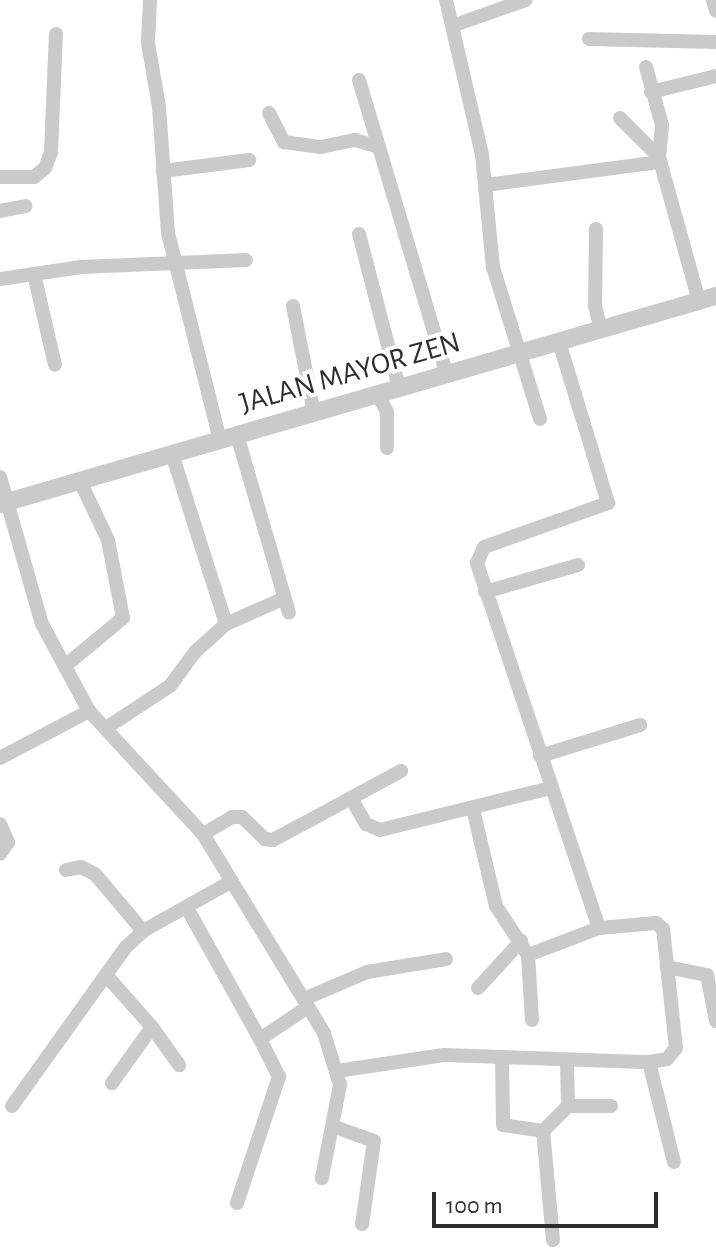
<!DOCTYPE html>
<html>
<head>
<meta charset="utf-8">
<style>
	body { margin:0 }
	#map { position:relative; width:716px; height:1252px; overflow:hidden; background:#fff; font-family:"Alegreya Sans",sans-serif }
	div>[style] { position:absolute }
	.minor>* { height:14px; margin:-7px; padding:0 7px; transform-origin:7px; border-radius:7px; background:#cacaca }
	.tertiary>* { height:18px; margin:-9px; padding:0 9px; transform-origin:9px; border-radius:9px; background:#cacaca }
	span { translate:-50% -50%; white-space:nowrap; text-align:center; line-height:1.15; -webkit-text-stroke:8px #fff; paint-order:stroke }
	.street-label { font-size:30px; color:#2d2d2d }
	.scale { position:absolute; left:432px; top:1192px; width:226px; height:36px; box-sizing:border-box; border:4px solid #2d2d2d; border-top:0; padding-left:10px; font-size:24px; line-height:28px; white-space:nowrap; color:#2d2d2d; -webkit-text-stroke:6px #fff; paint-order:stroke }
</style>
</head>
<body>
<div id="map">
	<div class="minor">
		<div style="left:150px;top:0;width:43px;rotate:92.7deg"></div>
		<div style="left:148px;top:43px;width:65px;rotate:80.2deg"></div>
		<div style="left:159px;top:107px;width:126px;rotate:85.9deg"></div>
		<div style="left:168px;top:233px;width:213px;rotate:75.9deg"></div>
		<div style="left:446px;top:0;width:159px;rotate:76.9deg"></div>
		<div style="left:482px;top:155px;width:113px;rotate:84.4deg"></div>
		<div style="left:493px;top:267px;width:159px;rotate:72.8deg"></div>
		<div style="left:713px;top:0;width:11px;rotate:75deg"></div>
		<div style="left:452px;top:26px;width:78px;rotate:-19.4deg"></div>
		<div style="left:589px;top:39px;width:127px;rotate:1.4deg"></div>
		<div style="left:646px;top:67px;width:60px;rotate:74.6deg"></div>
		<div style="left:662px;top:125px;width:32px;rotate:95deg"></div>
		<div style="left:659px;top:157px;width:149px;rotate:74.5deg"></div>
		<div style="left:359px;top:80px;width:308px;rotate:73.4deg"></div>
		<div style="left:651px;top:92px;width:67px;rotate:-13.8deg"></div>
		<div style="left:269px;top:113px;width:33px;rotate:63deg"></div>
		<div style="left:284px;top:142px;width:37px;rotate:8deg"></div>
		<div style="left:321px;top:147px;width:35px;rotate:-12deg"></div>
		<div style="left:355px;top:140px;width:25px;rotate:16deg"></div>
		<div style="left:620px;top:118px;width:55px;rotate:45deg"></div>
		<div style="left:163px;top:171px;width:87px;rotate:-7.3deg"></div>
		<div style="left:0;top:177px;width:34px"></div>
		<div style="left:34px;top:177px;width:14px;rotate:-39deg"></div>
		<div style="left:45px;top:168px;width:17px;rotate:-69deg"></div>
		<div style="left:51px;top:152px;width:118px;rotate:-87.6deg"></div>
		<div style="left:485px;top:185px;width:177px;rotate:-7.5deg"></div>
		<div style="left:0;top:211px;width:26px;rotate:-11deg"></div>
		<div style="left:596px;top:229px;width:77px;rotate:90.7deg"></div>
		<div style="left:595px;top:306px;width:25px;rotate:76deg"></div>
		<div style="left:359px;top:234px;width:159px;rotate:75.4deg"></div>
		<div style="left:34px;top:274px;width:93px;rotate:77deg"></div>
		<div style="left:0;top:279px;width:82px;rotate:-8.4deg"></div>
		<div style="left:81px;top:267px;width:165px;rotate:-2.4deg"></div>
		<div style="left:293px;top:306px;width:109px;rotate:78.9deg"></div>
		<div style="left:378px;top:395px;width:19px;rotate:62deg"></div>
		<div style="left:387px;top:412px;width:36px;rotate:90deg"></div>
		<div style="left:237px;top:435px;width:185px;rotate:73.7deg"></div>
		<div style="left:0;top:477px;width:153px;rotate:74.1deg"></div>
		<div style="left:42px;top:624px;width:99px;rotate:61.6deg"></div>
		<div style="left:89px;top:711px;width:168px;rotate:47.2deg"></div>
		<div style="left:203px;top:834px;width:233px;rotate:58.7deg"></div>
		<div style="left:324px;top:1033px;width:54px;rotate:72.9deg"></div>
		<div style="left:340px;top:1085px;width:95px;rotate:101deg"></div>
		<div style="left:485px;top:592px;width:97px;rotate:-16.2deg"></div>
		<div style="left:226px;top:624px;width:64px;rotate:-23.8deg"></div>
		<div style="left:65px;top:666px;width:75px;rotate:-39.6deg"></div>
		<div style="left:123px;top:618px;width:79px;rotate:-100.9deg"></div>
		<div style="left:108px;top:540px;width:65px;rotate:-115.4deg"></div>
		<div style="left:106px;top:728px;width:77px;rotate:-33.3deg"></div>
		<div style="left:170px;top:686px;width:42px;rotate:-53.7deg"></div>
		<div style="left:195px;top:652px;width:42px;rotate:-42.1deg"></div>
		<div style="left:226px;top:624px;width:178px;rotate:-107.6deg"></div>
		<div style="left:540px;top:756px;width:105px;rotate:-17.2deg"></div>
		<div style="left:0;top:758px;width:101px;rotate:-27.8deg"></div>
		<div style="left:351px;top:798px;width:57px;rotate:-28.4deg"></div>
		<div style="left:473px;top:809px;width:100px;rotate:76.7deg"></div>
		<div style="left:496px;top:906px;width:59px;rotate:56.9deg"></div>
		<div style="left:0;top:824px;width:20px;rotate:66deg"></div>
		<div style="left:8px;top:842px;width:14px;rotate:124deg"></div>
		<div style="left:203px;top:834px;width:34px;rotate:-30deg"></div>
		<div style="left:232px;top:817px;width:10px"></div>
		<div style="left:242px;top:817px;width:32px;rotate:44deg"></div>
		<div style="left:265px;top:839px;width:8px;rotate:7deg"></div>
		<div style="left:273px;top:840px;width:89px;rotate:-28.3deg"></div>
		<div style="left:351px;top:798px;width:30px;rotate:60deg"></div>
		<div style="left:366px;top:824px;width:15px;rotate:23deg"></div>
		<div style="left:380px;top:830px;width:176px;rotate:-13.8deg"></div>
		<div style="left:66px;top:870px;width:15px;rotate:-11deg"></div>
		<div style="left:81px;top:867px;width:16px;rotate:27deg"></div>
		<div style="left:95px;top:874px;width:75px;rotate:49.9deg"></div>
		<div style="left:187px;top:908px;width:150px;rotate:60.9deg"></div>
		<div style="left:667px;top:967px;width:41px;rotate:11.3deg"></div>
		<div style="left:707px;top:975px;width:47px;rotate:78.9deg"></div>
		<div style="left:106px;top:975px;width:69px;rotate:48.5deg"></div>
		<div style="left:152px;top:1027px;width:69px;rotate:125.5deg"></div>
		<div style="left:478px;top:988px;width:64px;rotate:-47.5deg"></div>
		<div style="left:304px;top:999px;width:69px;rotate:-23.2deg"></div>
		<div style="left:367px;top:972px;width:80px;rotate:-9.3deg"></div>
		<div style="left:532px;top:1020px;width:65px;rotate:-93.5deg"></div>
		<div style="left:528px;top:955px;width:76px;rotate:-20.8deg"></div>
		<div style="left:152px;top:1027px;width:47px;rotate:54.6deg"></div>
		<div style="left:502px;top:1058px;width:67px;rotate:89.1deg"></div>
		<div style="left:503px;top:1125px;width:40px;rotate:8.5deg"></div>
		<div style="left:649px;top:1062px;width:103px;rotate:76deg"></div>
		<div style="left:337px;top:1071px;width:108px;rotate:-8.5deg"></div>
		<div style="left:444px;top:1055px;width:205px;rotate:2deg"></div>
		<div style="left:649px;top:1062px;width:18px;rotate:-9deg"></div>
		<div style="left:667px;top:1059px;width:14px;rotate:-51deg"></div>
		<div style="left:676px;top:1048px;width:120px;rotate:-96.2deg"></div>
		<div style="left:663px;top:929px;width:9px;rotate:-139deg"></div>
		<div style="left:656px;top:923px;width:57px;rotate:175deg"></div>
		<div style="left:599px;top:928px;width:385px;rotate:-108.5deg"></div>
		<div style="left:477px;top:563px;width:17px;rotate:-66deg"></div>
		<div style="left:484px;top:547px;width:132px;rotate:-19.5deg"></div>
		<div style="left:608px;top:503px;width:168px;rotate:-106.9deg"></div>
		<div style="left:12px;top:1106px;width:196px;rotate:-54.4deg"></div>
		<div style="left:126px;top:947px;width:23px;rotate:-43deg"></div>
		<div style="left:143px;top:931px;width:102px;rotate:-29.3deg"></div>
		<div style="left:568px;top:1106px;width:43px"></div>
		<div style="left:335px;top:1127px;width:41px;rotate:19.7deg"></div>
		<div style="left:374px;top:1141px;width:84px;rotate:98.2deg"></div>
		<div style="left:237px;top:1203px;width:133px;rotate:-71.6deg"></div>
		<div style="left:279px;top:1077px;width:42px;rotate:-116.6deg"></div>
		<div style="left:260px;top:1039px;width:58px;rotate:-33.7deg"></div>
		<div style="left:553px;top:1240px;width:109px;rotate:-95.2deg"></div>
		<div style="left:543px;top:1131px;width:35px;rotate:-45deg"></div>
		<div style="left:568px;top:1106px;width:44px;rotate:-91.3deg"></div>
	</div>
	<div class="tertiary">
		<div style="left:0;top:504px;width:746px;rotate:-16.2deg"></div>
	</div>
	<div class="street-label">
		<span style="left:350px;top:373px;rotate:-16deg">JALAN MAYOR ZEN</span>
	</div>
	<div class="scale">100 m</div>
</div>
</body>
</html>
